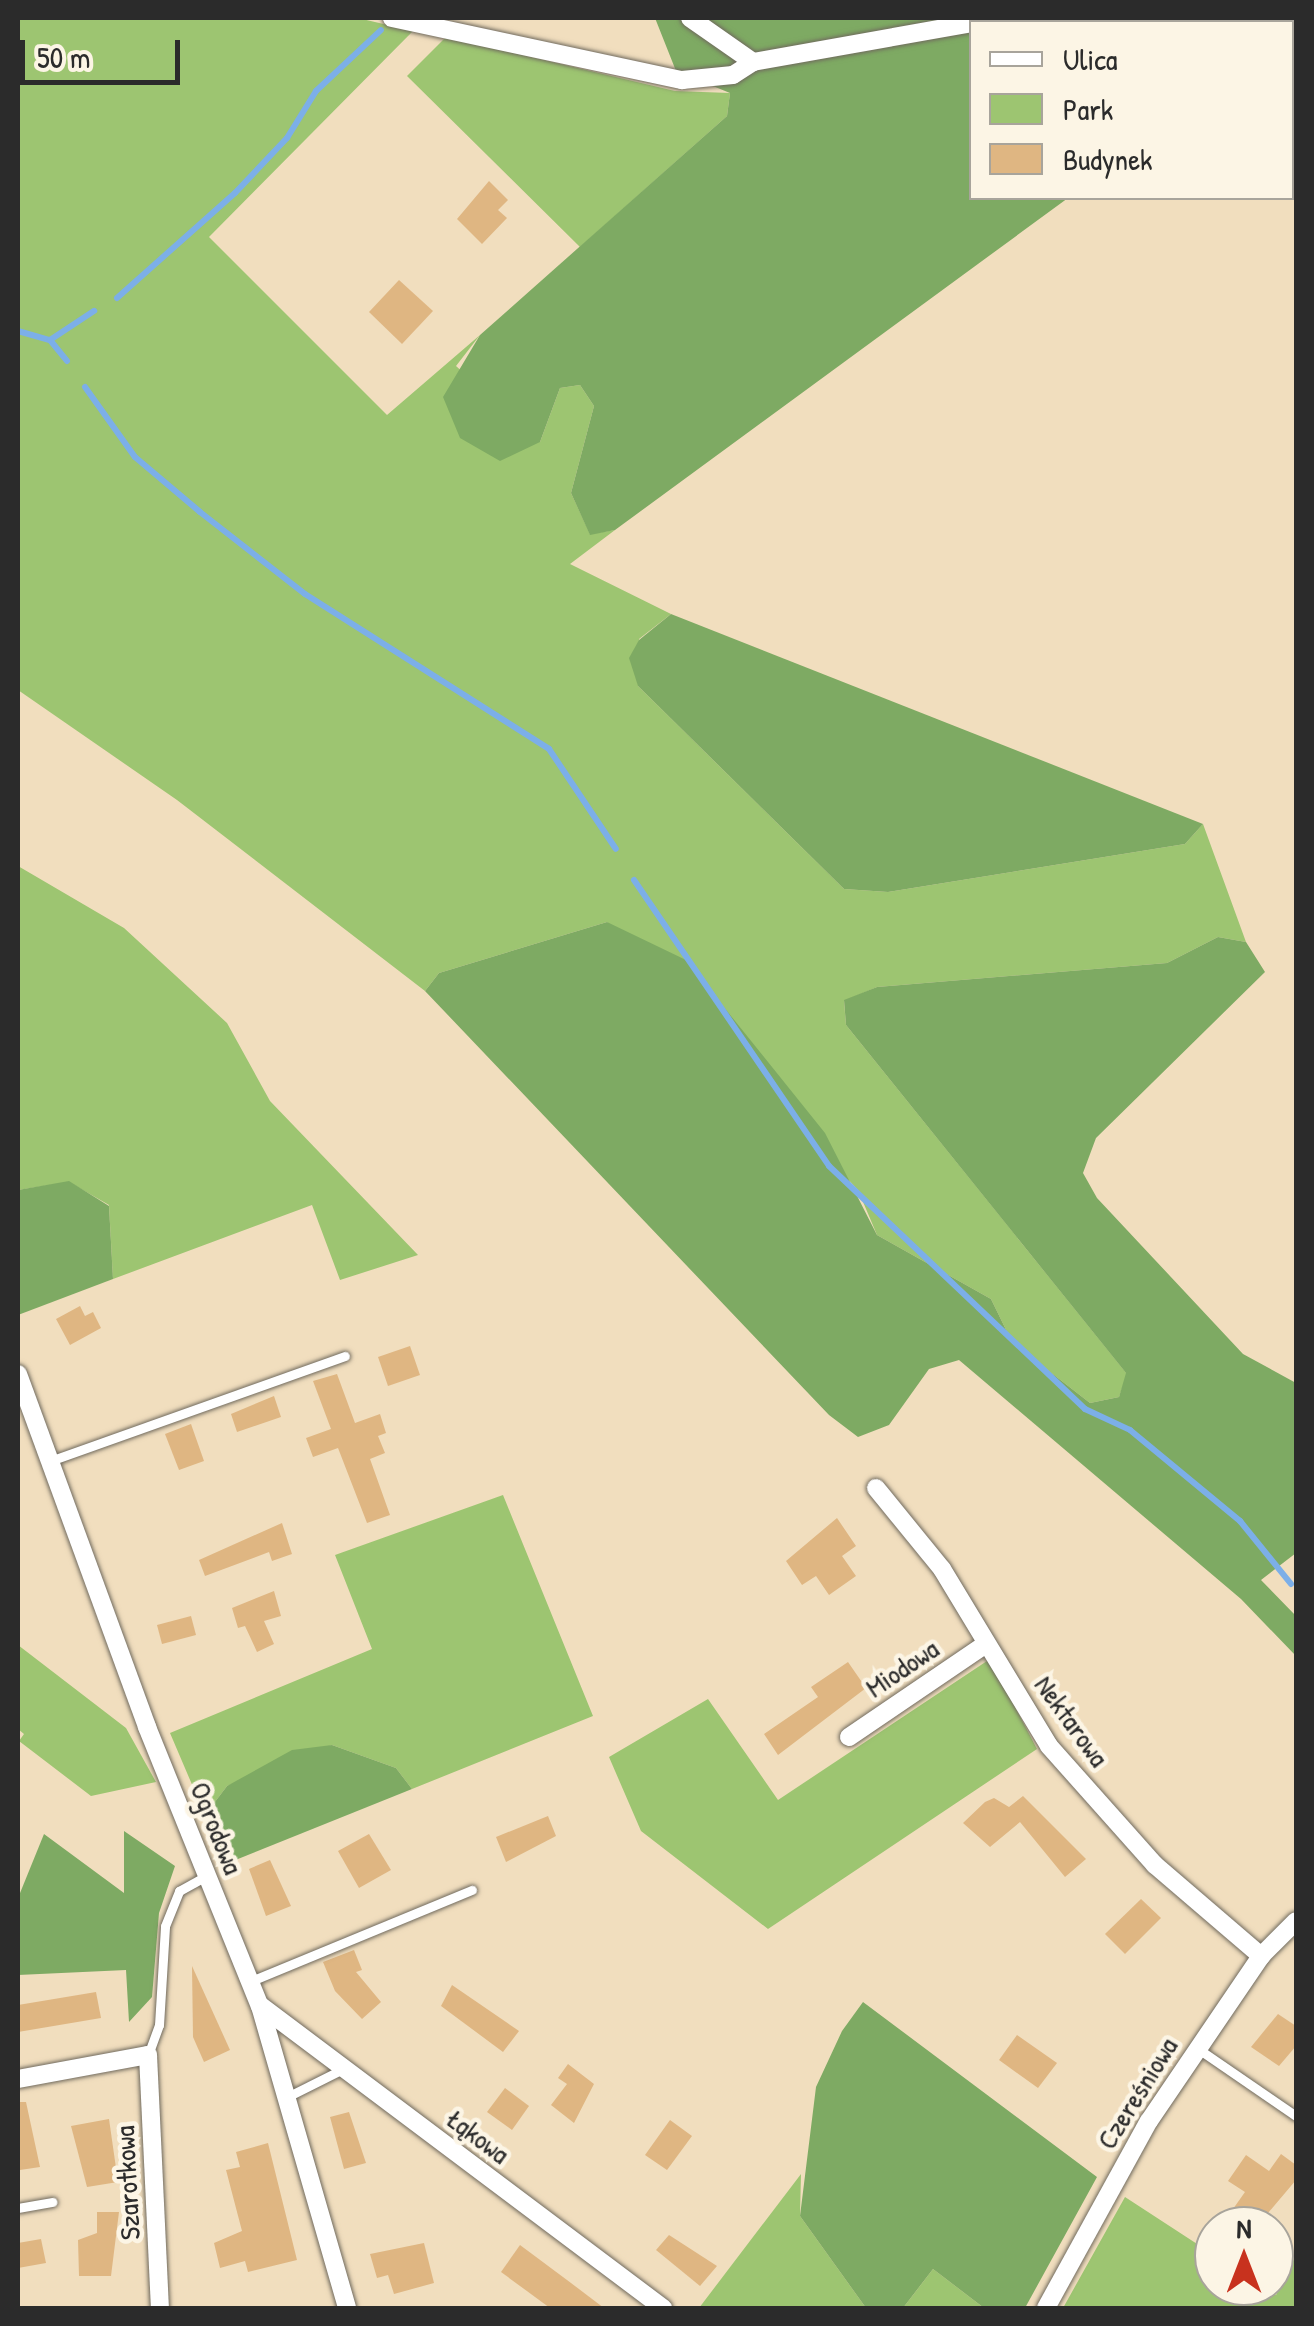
<!DOCTYPE html>
<html>
<head>
<meta charset="utf-8">
<style>
	body { margin:0 }
	#map { position:relative; width:1314px; height:2326px; overflow:hidden; background:#f1debe; font-family:"Patrick Hand",sans-serif }
	div>[style] { position:absolute }
	.green>* { inset:0; background:#9dc571 }
	.forest>* { inset:0; background:#7eaa63 }
	.stream>* { height:6px; margin:-3px; padding:0 3px; transform-origin:3px; border-radius:3px; background:#7cafe8 }
	.building>* { inset:0; background:#dfb682 }
	.roads { filter:drop-shadow(0 0 2px #706a5e) drop-shadow(0 0 2px #706a5e) }
	.lane>* { height:9px; margin:-4.5px; padding:0 4.5px; transform-origin:4.5px; border-radius:4.5px; background:#fff }
	.street>* { height:18px; margin:-9px; padding:0 9px; transform-origin:9px; border-radius:9px; background:#fff }
	span { translate:-50% -50%; white-space:nowrap; text-align:center; line-height:1.15; -webkit-text-stroke:9px #fcf5e5; paint-order:stroke }
	.street-label { font-size:28px; color:#2b2b2b }
	.frame { position:absolute; inset:0; border:20px solid #2b2b2b; pointer-events:none }
	.legend { position:absolute; left:969px; top:20px; width:325px; height:180px; box-sizing:border-box; background:#fcf5e5; border:2px solid #a8a49b; margin:0; padding:12px 18px; list-style:none; font-size:30px; color:#2b2b2b }
	.legend li { display:flex; align-items:center; gap:20px; height:50px }
	.legend b { width:50px; border:2px solid #a8a49b }
	.north { position:absolute; left:1194px; top:2206px; width:100px; height:100px; box-sizing:border-box; background:#fcf5e5; border:2px solid #a8a49b; border-radius:50%; rotate:0deg; font-size:28px; font-weight:700; line-height:40px; text-align:center; color:#2b2b2b }
	.north::after { content:''; display:block; margin:auto; width:35px; height:45px; background:#c8321e; clip-path:polygon(50% 0,100% 100%,50% 72%,0 100%) }
	.scale { position:absolute; left:20px; top:40px; width:160px; height:45px; box-sizing:border-box; border:5px solid #2b2b2b; border-top:0; padding-left:12px; font-size:30px; line-height:35px; white-space:nowrap; color:#2b2b2b; -webkit-text-stroke:8px #fcf5e5; paint-order:stroke }
</style>
</head>
<body>
<div id="map">
	<div class="green">
		<div style="clip-path:polygon(18px 18px,358px 18px,413px 31px,209px 237px,387px 415px,480px 335px,456px 366px,540px 442px,560px 388px,580px 385px,594px 406px,571px 493px,590px 534px,615px 530px,570px 564px,671px 614px,639px 639px,638px 686px,844px 889px,888px 892px,1185px 844px,1203px 824px,1246px 942px,1218px 937px,1167px 963px,877px 987px,844px 1001px,846px 1025px,1127px 1374px,1119px 1397px,1090px 1403px,1012px 1342px,991px 1299px,877px 1235px,858px 1190px,607px 922px,439px 973px,425px 991px,177px 800px,18px 690px)"></div>
		<div style="clip-path:polygon(446px 37px,675px 91px,730px 93px,727px 116px,580px 247px,407px 76px)"></div>
		<div style="clip-path:polygon(18px 866px,124px 928px,227px 1023px,270px 1101px,418px 1255px,340px 1280px,312px 1205px,113px 1279px,109px 1205px,69px 1182px,18px 1190px)"></div>
		<div style="clip-path:polygon(503px 1495px,593px 1716px,412px 1789px,396px 1768px,332px 1745px,227px 1786px,205px 1815px,170px 1733px,372px 1649px,335px 1555px)"></div>
		<div style="clip-path:polygon(18px 1645px,126px 1728px,156px 1782px,91px 1796px,19px 1741px,24px 1734px,18px 1729px)"></div>
		<div style="clip-path:polygon(990px 1659px,1037px 1749px,768px 1929px,641px 1831px,609px 1757px,708px 1699px,778px 1800px)"></div>
		<div style="clip-path:polygon(801px 2174px,800px 2216px,866px 2308px,699px 2308px)"></div>
		<div style="clip-path:polygon(1125px 2197px,1214px 2255px,1214px 2286px,1261px 2286px,1276px 2295px,1296px 2255px,1296px 2308px,1063px 2308px)"></div>
		<div style="clip-path:polygon(933px 2269px,984px 2308px,903px 2308px)"></div>
	</div>
	<div class="forest">
		<div style="clip-path:polygon(655px 18px,1296px 18px,1296px 61px,1292px 63px,1292px 22px,972px 22px,972px 198px,1068px 198px,615px 530px,590px 535px,571px 493px,594px 406px,580px 385px,560px 388px,540px 442px,500px 461px,460px 438px,443px 397px,480px 335px,727px 116px,730px 93px,676px 71px)"></div>
		<div style="clip-path:polygon(671px 614px,1203px 824px,1185px 844px,888px 892px,844px 889px,638px 686px,629px 658px,639px 640px)"></div>
		<div style="clip-path:polygon(607px 922px,686px 960px,825px 1133px,877px 1235px,991px 1299px,1012px 1342px,1090px 1403px,1119px 1397px,1126px 1373px,846px 1025px,844px 1000px,877px 987px,1167px 963px,1218px 937px,1246px 942px,1265px 972px,1096px 1138px,1083px 1173px,1097px 1198px,1243px 1354px,1296px 1383px,1296px 1553px,1261px 1580px,1296px 1616px,1296px 1656px,1241px 1599px,959px 1360px,929px 1369px,889px 1425px,858px 1437px,829px 1415px,425px 991px,439px 973px)"></div>
		<div style="clip-path:polygon(69px 1181px,109px 1206px,113px 1279px,18px 1315px,18px 1190px)"></div>
		<div style="clip-path:polygon(332px 1745px,396px 1768px,412px 1789px,223px 1865px,205px 1815px,227px 1786px,292px 1750px)"></div>
		<div style="clip-path:polygon(124px 1831px,175px 1866px,159px 1913px,152px 1997px,129px 2022px,126px 1970px,18px 1975px,18px 1898px,44px 1834px,124px 1893px)"></div>
		<div style="clip-path:polygon(863px 2002px,1097px 2177px,1025px 2308px,984px 2308px,933px 2269px,903px 2308px,866px 2308px,800px 2216px,816px 2087px,842px 2031px)"></div>
	</div>
	<div class="stream">
		<div style="left:117px;top:298px;width:158px;rotate:-41.7deg"></div>
		<div style="left:235px;top:193px;width:76px;rotate:-46.6deg"></div>
		<div style="left:287px;top:138px;width:55px;rotate:-58.3deg"></div>
		<div style="left:316px;top:91px;width:89px;rotate:-43.2deg"></div>
		<div style="left:18px;top:331px;width:33px;rotate:16deg"></div>
		<div style="left:50px;top:340px;width:53px;rotate:-33.4deg"></div>
		<div style="left:50px;top:340px;width:27px;rotate:51deg"></div>
		<div style="left:85px;top:387px;width:86px;rotate:54.5deg"></div>
		<div style="left:135px;top:457px;width:85px;rotate:40.2deg"></div>
		<div style="left:200px;top:512px;width:133px;rotate:38deg"></div>
		<div style="left:305px;top:594px;width:289px;rotate:32.4deg"></div>
		<div style="left:549px;top:749px;width:120px;rotate:56.2deg"></div>
		<div style="left:634px;top:880px;width:346px;rotate:55.7deg"></div>
		<div style="left:829px;top:1166px;width:353px;rotate:43.5deg"></div>
		<div style="left:1085px;top:1409px;width:50px;rotate:25deg"></div>
		<div style="left:1130px;top:1430px;width:143px;rotate:39.6deg"></div>
		<div style="left:1240px;top:1521px;width:81px;rotate:51deg"></div>
	</div>
	<div class="building">
		<div style="clip-path:polygon(489px 181px,508px 200px,498px 210px,507px 218px,482px 244px,457px 219px)"></div>
		<div style="clip-path:polygon(399px 280px,433px 311px,402px 344px,369px 312px)"></div>
		<div style="clip-path:polygon(80px 1306px,85px 1316px,93px 1312px,101px 1328px,70px 1345px,56px 1319px)"></div>
		<div style="clip-path:polygon(410px 1346px,420px 1375px,388px 1386px,378px 1357px)"></div>
		<div style="clip-path:polygon(337px 1374px,355px 1423px,380px 1414px,386px 1433px,378px 1436px,385px 1453px,370px 1459px,390px 1515px,367px 1523px,338px 1448px,313px 1457px,306px 1438px,331px 1429px,313px 1381px)"></div>
		<div style="clip-path:polygon(274px 1396px,281px 1417px,237px 1432px,231px 1414px)"></div>
		<div style="clip-path:polygon(191px 1424px,204px 1461px,179px 1470px,165px 1434px)"></div>
		<div style="clip-path:polygon(837px 1518px,856px 1546px,842px 1556px,856px 1576px,829px 1595px,816px 1576px,802px 1585px,786px 1561px)"></div>
		<div style="clip-path:polygon(282px 1523px,292px 1554px,272px 1561px,269px 1552px,205px 1576px,199px 1560px)"></div>
		<div style="clip-path:polygon(274px 1591px,281px 1616px,264px 1621px,274px 1644px,257px 1652px,245px 1626px,238px 1628px,232px 1608px)"></div>
		<div style="clip-path:polygon(191px 1616px,196px 1635px,162px 1644px,157px 1625px)"></div>
		<div style="clip-path:polygon(848px 1662px,866px 1688px,778px 1755px,764px 1734px,818px 1697px,811px 1687px)"></div>
		<div style="clip-path:polygon(1023px 1796px,1086px 1859px,1065px 1877px,1020px 1822px,990px 1847px,963px 1823px,985px 1802px,994px 1798px,1009px 1807px)"></div>
		<div style="clip-path:polygon(548px 1816px,556px 1836px,506px 1862px,496px 1837px)"></div>
		<div style="clip-path:polygon(369px 1834px,391px 1870px,359px 1888px,338px 1851px)"></div>
		<div style="clip-path:polygon(270px 1860px,291px 1906px,266px 1916px,249px 1869px)"></div>
		<div style="clip-path:polygon(1141px 1899px,1161px 1918px,1125px 1954px,1105px 1934px)"></div>
		<div style="clip-path:polygon(354px 1950px,362px 1970px,356px 1972px,381px 2002px,362px 2019px,335px 1991px,323px 1962px)"></div>
		<div style="clip-path:polygon(192px 1966px,230px 2050px,204px 2062px,193px 2037px)"></div>
		<div style="clip-path:polygon(452px 1985px,519px 2031px,503px 2052px,441px 2006px)"></div>
		<div style="clip-path:polygon(96px 1992px,101px 2018px,18px 2032px,18px 2005px)"></div>
		<div style="clip-path:polygon(1278px 2014px,1296px 2026px,1296px 2046px,1279px 2066px,1251px 2047px)"></div>
		<div style="clip-path:polygon(1017px 2035px,1057px 2063px,1038px 2088px,999px 2060px)"></div>
		<div style="clip-path:polygon(568px 2064px,594px 2084px,574px 2123px,551px 2105px,567px 2084px,558px 2078px)"></div>
		<div style="clip-path:polygon(505px 2088px,529px 2106px,512px 2130px,487px 2112px)"></div>
		<div style="clip-path:polygon(18px 2102px,26px 2102px,40px 2167px,20px 2170px)"></div>
		<div style="clip-path:polygon(349px 2112px,366px 2163px,344px 2169px,330px 2117px)"></div>
		<div style="clip-path:polygon(109px 2119px,118px 2182px,87px 2187px,71px 2126px)"></div>
		<div style="clip-path:polygon(670px 2120px,692px 2136px,667px 2170px,645px 2155px)"></div>
		<div style="clip-path:polygon(268px 2143px,297px 2260px,248px 2272px,245px 2261px,220px 2268px,214px 2243px,242px 2231px,226px 2170px,240px 2167px,236px 2152px)"></div>
		<div style="clip-path:polygon(1281px 2154px,1296px 2165px,1296px 2180px,1257px 2226px,1233px 2209px,1245px 2192px,1228px 2181px,1246px 2155px,1269px 2171px)"></div>
		<div style="clip-path:polygon(97px 2212px,119px 2212px,111px 2276px,79px 2276px,78px 2240px,97px 2233px)"></div>
		<div style="clip-path:polygon(669px 2235px,717px 2266px,700px 2286px,656px 2250px)"></div>
		<div style="clip-path:polygon(41px 2239px,46px 2263px,18px 2268px,18px 2243px)"></div>
		<div style="clip-path:polygon(424px 2243px,434px 2283px,394px 2294px,388px 2275px,377px 2278px,370px 2254px)"></div>
		<div style="clip-path:polygon(520px 2245px,571px 2283px,604px 2308px,550px 2308px,501px 2272px)"></div>
	</div>
	<div class="roads">
		<div class="lane">
			<div style="left:50px;top:1461px;width:313px;rotate:-19.6deg"></div>
			<div style="left:251px;top:1981px;width:239px;rotate:-22.4deg"></div>
			<div style="left:1197px;top:2048px;width:120px;rotate:34.5deg"></div>
			<div style="left:148px;top:2055px;width:32px;rotate:-70deg"></div>
			<div style="left:159px;top:2025px;width:99px;rotate:-86.5deg"></div>
			<div style="left:165px;top:1926px;width:38px;rotate:-68deg"></div>
			<div style="left:179px;top:1891px;width:31px;rotate:-29deg"></div>
			<div style="left:287px;top:2097px;width:63px;rotate:-26.6deg"></div>
			<div style="left:18px;top:2208px;width:35px;rotate:-10deg"></div>
		</div>
		<div class="street">
			<div style="left:392px;top:18px;width:297px;rotate:12.1deg"></div>
			<div style="left:682px;top:80px;width:51px;rotate:-5.6deg"></div>
			<div style="left:733px;top:75px;width:24px;rotate:-33deg"></div>
			<div style="left:753px;top:62px;width:222px;rotate:-10.1deg"></div>
			<div style="left:690px;top:18px;width:77px;rotate:34.9deg"></div>
			<div style="left:975px;top:22px;width:72px"></div>
			<div style="left:1292px;top:75px;width:4px;rotate:14deg"></div>
			<div style="left:18px;top:1374px;width:376px;rotate:69.9deg"></div>
			<div style="left:147px;top:1727px;width:301px;rotate:68deg"></div>
			<div style="left:260px;top:2006px;width:314px;rotate:73.9deg"></div>
			<div style="left:876px;top:1488px;width:104px;rotate:50.8deg"></div>
			<div style="left:942px;top:1569px;width:207px;rotate:58.8deg"></div>
			<div style="left:1049px;top:1746px;width:159px;rotate:48.3deg"></div>
			<div style="left:1155px;top:1865px;width:140px;rotate:40.6deg"></div>
			<div style="left:849px;top:1737px;width:166px;rotate:-34.2deg"></div>
			<div style="left:261px;top:2006px;width:503px;rotate:36.92deg"></div>
			<div style="left:18px;top:2079px;width:132px;rotate:-10.5deg"></div>
			<div style="left:148px;top:2055px;width:253px;rotate:87.3deg"></div>
			<div style="left:1046px;top:2308px;width:213px;rotate:-61.2deg"></div>
			<div style="left:1149px;top:2121px;width:199px;rotate:-55.8deg"></div>
			<div style="left:1261px;top:1956px;width:49px;rotate:-45deg"></div>
		</div>
	</div>
	<div class="street-label">
		<span style="left:902px;top:1668px;rotate:-34deg">Miodowa</span>
		<span style="left:1072px;top:1721px;rotate:54deg">Nektarowa</span>
		<span style="left:217px;top:1828px;rotate:68deg">Ogrodowa</span>
		<span style="left:1137px;top:2093px;rotate:-58deg">Czereśniowa</span>
		<span style="left:478px;top:2136px;rotate:37deg">Łąkowa</span>
		<span style="left:127px;top:2183px;rotate:-93deg">Szarotkowa</span>
	</div>
	<div class="frame"></div>
	<ul class="legend">
	<li><b style="height:12px;background:#fff"></b>Ulica</li>
	<li><b style="height:28px;background:#9dc571"></b>Park</li>
	<li><b style="height:28px;background:#dfb682"></b>Budynek</li>
	</ul>
	<div class="north">N</div>
	<div class="scale">50 m</div>
</div>
</body>
</html>
